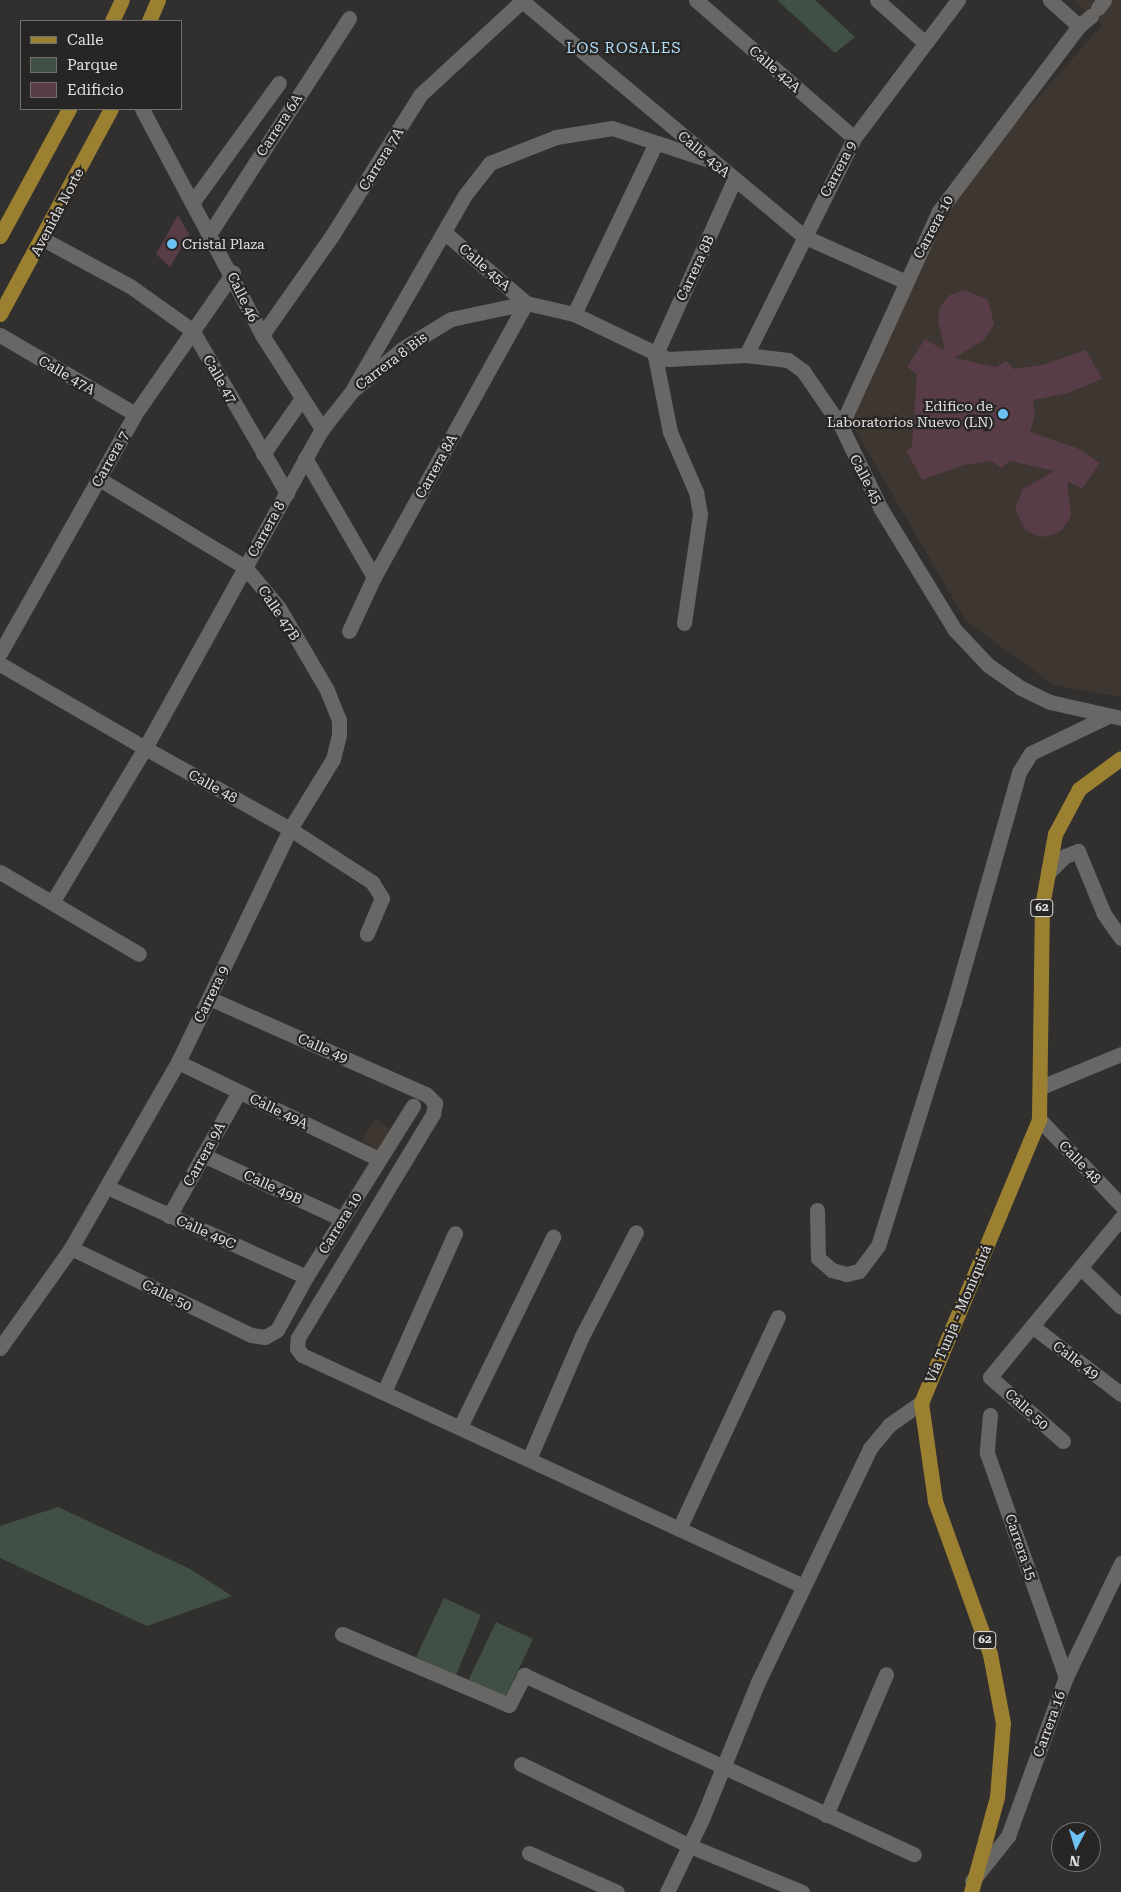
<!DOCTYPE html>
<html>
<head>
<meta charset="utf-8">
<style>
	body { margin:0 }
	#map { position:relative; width:1121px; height:1892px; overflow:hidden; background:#32302f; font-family:"Roboto Serif",serif }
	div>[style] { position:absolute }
	.built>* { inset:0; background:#3e3731 }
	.green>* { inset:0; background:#405044 }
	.building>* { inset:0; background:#583d48 }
	.minor>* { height:15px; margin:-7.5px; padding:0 7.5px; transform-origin:7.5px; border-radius:7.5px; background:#696765 }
	.tertiary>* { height:15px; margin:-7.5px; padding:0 7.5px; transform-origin:7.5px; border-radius:7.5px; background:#696765 }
	.primary>* { height:15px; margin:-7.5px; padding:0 7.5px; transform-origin:7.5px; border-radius:7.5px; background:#9c8032 }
	.dots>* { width:14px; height:14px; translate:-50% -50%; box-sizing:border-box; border:2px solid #282625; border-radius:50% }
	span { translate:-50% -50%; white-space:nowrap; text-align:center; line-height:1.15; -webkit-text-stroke:4.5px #282625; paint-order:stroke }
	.shield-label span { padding:1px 4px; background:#282625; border:1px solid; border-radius:4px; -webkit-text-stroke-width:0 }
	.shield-label { font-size:12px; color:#e1dfde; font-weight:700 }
	.street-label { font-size:14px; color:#e1dfde }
	.poi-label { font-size:14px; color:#e1dfde }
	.left { translate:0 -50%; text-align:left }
	.right { translate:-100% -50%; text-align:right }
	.neighbourhood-label { font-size:15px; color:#aedaf6; letter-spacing:1px }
	.legend { position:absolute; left:20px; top:20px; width:162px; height:90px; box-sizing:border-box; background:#282625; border:1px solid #72706f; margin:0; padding:6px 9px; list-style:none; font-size:15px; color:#e1dfde }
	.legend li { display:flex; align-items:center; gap:10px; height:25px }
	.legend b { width:25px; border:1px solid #72706f }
	.north { position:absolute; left:1051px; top:1822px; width:50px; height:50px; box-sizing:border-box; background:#282625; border:1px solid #72706f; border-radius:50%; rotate:185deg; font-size:14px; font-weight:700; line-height:20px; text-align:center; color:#e1dfde }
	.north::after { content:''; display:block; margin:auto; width:18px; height:22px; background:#6dc2f3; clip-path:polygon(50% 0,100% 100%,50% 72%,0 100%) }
</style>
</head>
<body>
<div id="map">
	<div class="built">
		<div style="clip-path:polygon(1073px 0,1121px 0,1121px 697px,1054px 685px,966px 621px,850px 421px,953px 195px,1102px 25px)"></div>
		<div style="clip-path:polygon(375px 1119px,391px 1129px,378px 1150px,362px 1140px)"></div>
	</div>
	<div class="green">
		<div style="clip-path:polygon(777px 0,815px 0,855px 37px,835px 53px)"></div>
		<div style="clip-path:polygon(58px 1507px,190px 1569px,232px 1596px,147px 1626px,0 1558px,0 1526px)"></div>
		<div style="clip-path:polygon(444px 1598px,481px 1615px,456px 1675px,416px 1657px)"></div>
		<div style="clip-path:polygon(496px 1622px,533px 1639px,505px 1698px,468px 1681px)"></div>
	</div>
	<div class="building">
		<div style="clip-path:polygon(178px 215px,189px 234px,170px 267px,156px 254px)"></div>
		<div style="clip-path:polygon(965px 290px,988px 300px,994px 324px,984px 340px,954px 358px,996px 367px,1006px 361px,1014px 369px,1043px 365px,1086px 350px,1102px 379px,1065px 394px,1033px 400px,1035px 415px,1030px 432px,1077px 448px,1100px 463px,1082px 489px,1067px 481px,1071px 516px,1062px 530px,1052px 535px,1040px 537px,1025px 530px,1015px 509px,1023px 489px,1054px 471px,1010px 461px,1001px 468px,992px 461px,963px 465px,922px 480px,906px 450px,912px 447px,917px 374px,907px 367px,925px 339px,945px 351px,938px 320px,940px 307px,950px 295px)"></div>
	</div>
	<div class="minor">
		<div style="left:521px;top:0;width:368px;rotate:39.9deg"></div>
		<div style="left:803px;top:236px;width:111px;rotate:24deg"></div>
		<div style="left:696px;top:0;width:210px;rotate:41.1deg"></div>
		<div style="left:877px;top:0;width:63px;rotate:41.8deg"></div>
		<div style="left:1050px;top:0;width:39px;rotate:42deg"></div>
		<div style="left:1098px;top:8px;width:10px;rotate:-53deg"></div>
		<div style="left:142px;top:109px;width:256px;rotate:62deg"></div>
		<div style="left:262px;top:335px;width:112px;rotate:57.4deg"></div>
		<div style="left:192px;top:203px;width:148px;rotate:-54.1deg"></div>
		<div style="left:210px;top:233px;width:256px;rotate:-57.1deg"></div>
		<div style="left:43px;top:239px;width:99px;rotate:28.4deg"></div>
		<div style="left:130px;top:286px;width:76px;rotate:35.4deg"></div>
		<div style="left:192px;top:330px;width:189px;rotate:59.8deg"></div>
		<div style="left:574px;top:314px;width:187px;rotate:-64.4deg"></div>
		<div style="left:0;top:335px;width:156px;rotate:30.3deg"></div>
		<div style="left:262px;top:335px;width:120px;rotate:-54.9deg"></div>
		<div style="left:331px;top:237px;width:168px;rotate:-57.9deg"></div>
		<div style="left:420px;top:95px;width:139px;rotate:-42.7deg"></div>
		<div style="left:746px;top:355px;width:242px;rotate:-63.5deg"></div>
		<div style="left:854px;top:138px;width:173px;rotate:-53deg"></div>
		<div style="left:353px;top:389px;width:224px;rotate:-60deg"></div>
		<div style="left:465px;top:195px;width:41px;rotate:-52deg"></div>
		<div style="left:490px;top:163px;width:71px;rotate:-21.5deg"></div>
		<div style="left:556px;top:137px;width:57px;rotate:-9.1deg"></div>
		<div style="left:612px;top:128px;width:105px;rotate:18.3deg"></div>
		<div style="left:841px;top:426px;width:236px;rotate:-65.5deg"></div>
		<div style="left:939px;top:211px;width:232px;rotate:-52.9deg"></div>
		<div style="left:1079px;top:26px;width:16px;rotate:-40deg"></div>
		<div style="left:263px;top:454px;width:65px;rotate:-55.1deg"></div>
		<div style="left:305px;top:458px;width:138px;rotate:59.9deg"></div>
		<div style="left:684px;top:623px;width:110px;rotate:-81.6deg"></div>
		<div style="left:700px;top:514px;width:22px;rotate:-100deg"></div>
		<div style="left:696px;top:492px;width:65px;rotate:-113.4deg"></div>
		<div style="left:670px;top:432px;width:77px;rotate:-101.2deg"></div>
		<div style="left:655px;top:356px;width:193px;rotate:-65.8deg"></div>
		<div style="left:349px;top:631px;width:60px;rotate:-65.2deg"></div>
		<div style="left:374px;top:577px;width:313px;rotate:-61deg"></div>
		<div style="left:526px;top:303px;width:108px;rotate:-139.1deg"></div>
		<div style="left:0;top:653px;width:274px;rotate:-60.5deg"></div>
		<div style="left:135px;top:414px;width:172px;rotate:-55.2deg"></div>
		<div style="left:0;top:872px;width:161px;rotate:30.5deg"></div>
		<div style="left:1048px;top:873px;width:24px;rotate:-45deg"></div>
		<div style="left:1065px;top:856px;width:14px;rotate:-21deg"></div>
		<div style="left:1078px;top:851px;width:68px;rotate:67.6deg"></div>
		<div style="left:1104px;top:914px;width:29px;rotate:55deg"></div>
		<div style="left:53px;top:901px;width:179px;rotate:-59deg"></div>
		<div style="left:145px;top:748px;width:166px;rotate:29.2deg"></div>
		<div style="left:290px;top:829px;width:98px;rotate:32.9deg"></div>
		<div style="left:372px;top:882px;width:19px;rotate:58deg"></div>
		<div style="left:382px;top:898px;width:39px;rotate:113deg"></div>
		<div style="left:209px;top:998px;width:237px;rotate:23.9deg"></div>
		<div style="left:426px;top:1094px;width:13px;rotate:45deg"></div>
		<div style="left:435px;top:1103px;width:11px;rotate:100deg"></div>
		<div style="left:433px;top:1114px;width:262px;rotate:121.1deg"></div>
		<div style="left:298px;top:1338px;width:10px;rotate:96deg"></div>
		<div style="left:297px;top:1348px;width:9px;rotate:54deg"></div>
		<div style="left:302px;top:1355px;width:552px;rotate:24.75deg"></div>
		<div style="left:178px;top:1062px;width:223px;rotate:25.8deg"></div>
		<div style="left:1041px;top:1087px;width:87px;rotate:-22.4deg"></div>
		<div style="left:1039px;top:1119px;width:119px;rotate:46.4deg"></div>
		<div style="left:203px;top:1155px;width:153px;rotate:24.7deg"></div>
		<div style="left:107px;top:1187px;width:218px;rotate:24.3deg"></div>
		<div style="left:817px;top:1210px;width:48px;rotate:88.8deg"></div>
		<div style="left:818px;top:1258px;width:18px;rotate:41deg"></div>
		<div style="left:832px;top:1270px;width:15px;rotate:16deg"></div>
		<div style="left:846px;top:1274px;width:13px;rotate:-13deg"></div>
		<div style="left:859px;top:1271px;width:31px;rotate:-53deg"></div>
		<div style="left:878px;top:1246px;width:256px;rotate:-72.7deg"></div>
		<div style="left:954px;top:1002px;width:239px;rotate:-74.2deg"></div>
		<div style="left:1019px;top:772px;width:22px;rotate:-58deg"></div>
		<div style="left:1031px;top:753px;width:83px;rotate:-25.6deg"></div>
		<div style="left:169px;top:1216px;width:142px;rotate:-60.6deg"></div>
		<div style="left:71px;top:1248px;width:200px;rotate:25.8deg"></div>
		<div style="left:251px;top:1335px;width:14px;rotate:8deg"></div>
		<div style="left:265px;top:1337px;width:14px;rotate:-30deg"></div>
		<div style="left:277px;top:1330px;width:60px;rotate:-61.3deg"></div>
		<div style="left:306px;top:1277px;width:202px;rotate:-58deg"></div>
		<div style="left:1082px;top:1269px;width:54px;rotate:44.3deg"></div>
		<div style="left:1032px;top:1326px;width:112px;rotate:37.4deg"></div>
		<div style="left:0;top:1348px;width:123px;rotate:-54.6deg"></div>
		<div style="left:71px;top:1248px;width:215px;rotate:-60.1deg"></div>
		<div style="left:178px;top:1062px;width:259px;rotate:-64.3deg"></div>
		<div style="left:290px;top:829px;width:82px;rotate:-58.4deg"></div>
		<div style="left:333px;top:759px;width:25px;rotate:-76deg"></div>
		<div style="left:339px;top:735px;width:15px;rotate:-90deg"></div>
		<div style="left:339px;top:720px;width:32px;rotate:-112deg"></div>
		<div style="left:327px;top:690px;width:95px;rotate:-120.3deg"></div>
		<div style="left:279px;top:608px;width:53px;rotate:-129.7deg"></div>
		<div style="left:245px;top:567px;width:170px;rotate:-148.9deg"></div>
		<div style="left:384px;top:1392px;width:174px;rotate:-65.9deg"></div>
		<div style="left:990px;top:1415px;width:38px;rotate:95deg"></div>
		<div style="left:987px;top:1453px;width:238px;rotate:70.6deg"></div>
		<div style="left:460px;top:1427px;width:212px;rotate:-63.9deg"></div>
		<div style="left:1063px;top:1441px;width:97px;rotate:-138.8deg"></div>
		<div style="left:990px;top:1377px;width:206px;rotate:-50.5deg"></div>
		<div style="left:529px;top:1459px;width:132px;rotate:-66.7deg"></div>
		<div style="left:581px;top:1338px;width:119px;rotate:-62.6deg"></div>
		<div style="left:679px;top:1529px;width:234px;rotate:-65deg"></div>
		<div style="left:342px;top:1634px;width:181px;rotate:23deg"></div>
		<div style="left:509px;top:1705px;width:34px;rotate:-63deg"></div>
		<div style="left:524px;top:1675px;width:429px;rotate:24.7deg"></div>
		<div style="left:521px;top:1764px;width:188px;rotate:25.9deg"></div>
		<div style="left:690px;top:1846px;width:121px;rotate:22.3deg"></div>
		<div style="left:826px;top:1815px;width:153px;rotate:-66.9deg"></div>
		<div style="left:529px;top:1853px;width:96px;rotate:23.9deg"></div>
		<div style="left:972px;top:1881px;width:58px;rotate:-51.3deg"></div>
		<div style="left:1008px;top:1836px;width:169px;rotate:-70deg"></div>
		<div style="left:1066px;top:1677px;width:127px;rotate:-64.2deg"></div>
		<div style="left:667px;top:1892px;width:81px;rotate:-64.4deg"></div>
		<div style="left:702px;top:1819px;width:148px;rotate:-67.8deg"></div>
		<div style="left:758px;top:1682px;width:259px;rotate:-64.4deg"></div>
		<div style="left:870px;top:1448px;width:30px;rotate:-50deg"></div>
		<div style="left:889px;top:1425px;width:39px;rotate:-35deg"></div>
	</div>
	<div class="tertiary">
		<div style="left:0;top:664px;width:168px;rotate:30.1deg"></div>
		<div style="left:145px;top:748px;width:365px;rotate:-61deg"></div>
		<div style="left:322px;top:429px;width:48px;rotate:-51.7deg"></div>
		<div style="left:352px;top:391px;width:65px;rotate:-40deg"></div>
		<div style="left:402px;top:349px;width:57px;rotate:-31.5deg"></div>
		<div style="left:451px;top:319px;width:77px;rotate:-12deg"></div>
		<div style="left:526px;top:303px;width:49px;rotate:12.9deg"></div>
		<div style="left:574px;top:314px;width:104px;rotate:25.6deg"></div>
		<div style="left:668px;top:359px;width:78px;rotate:-2.9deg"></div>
		<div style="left:746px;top:355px;width:42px;rotate:6.8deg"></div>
		<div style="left:788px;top:360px;width:19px;rotate:36deg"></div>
		<div style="left:803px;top:371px;width:67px;rotate:55.4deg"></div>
		<div style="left:841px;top:426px;width:92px;rotate:64.3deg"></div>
		<div style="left:881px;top:509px;width:142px;rotate:58.6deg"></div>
		<div style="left:955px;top:630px;width:48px;rotate:46.7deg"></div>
		<div style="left:988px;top:665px;width:40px;rotate:34.9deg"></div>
		<div style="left:1021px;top:688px;width:32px;rotate:26deg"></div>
		<div style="left:1050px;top:702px;width:73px;rotate:12.7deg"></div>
	</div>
	<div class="primary">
		<div style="left:112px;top:21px;width:23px;rotate:-65deg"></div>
		<div style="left:149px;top:21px;width:23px;rotate:-67deg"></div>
		<div style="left:0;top:236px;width:145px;rotate:-61.5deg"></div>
		<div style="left:0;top:314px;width:233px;rotate:-61.6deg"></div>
		<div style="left:971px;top:1892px;width:98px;rotate:-74.7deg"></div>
		<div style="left:997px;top:1797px;width:74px;rotate:-85.4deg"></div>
		<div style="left:1003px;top:1723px;width:70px;rotate:-100.7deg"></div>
		<div style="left:990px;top:1654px;width:163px;rotate:-109.8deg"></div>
		<div style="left:935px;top:1501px;width:99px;rotate:-98.1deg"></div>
		<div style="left:921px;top:1403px;width:308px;rotate:-67.4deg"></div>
		<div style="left:1039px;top:1119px;width:213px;rotate:-89.2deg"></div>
		<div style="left:1042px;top:906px;width:73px;rotate:-79.8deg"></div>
		<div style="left:1055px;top:834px;width:51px;rotate:-61.9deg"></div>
		<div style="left:1079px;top:789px;width:52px;rotate:-36.4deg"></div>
	</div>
	<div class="dots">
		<div style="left:172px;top:244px;background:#6dc2f3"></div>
		<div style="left:1003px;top:414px;background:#6dc2f3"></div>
	</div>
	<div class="shield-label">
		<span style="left:1042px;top:908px">62</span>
		<span style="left:985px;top:1640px">62</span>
	</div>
	<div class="street-label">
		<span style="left:775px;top:69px;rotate:41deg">Calle 42A</span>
		<span style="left:279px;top:125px;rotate:-57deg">Carrera 6A</span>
		<span style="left:704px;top:154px;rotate:40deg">Calle 43A</span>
		<span style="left:381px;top:159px;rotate:-58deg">Carrera 7A</span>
		<span style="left:838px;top:169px;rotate:-62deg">Carrera 9</span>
		<span style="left:57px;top:212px;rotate:-62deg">Avenida Norte</span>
		<span style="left:933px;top:227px;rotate:-62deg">Carrera 10</span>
		<span style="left:485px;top:267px;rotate:41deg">Calle 45A</span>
		<span style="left:695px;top:268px;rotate:-65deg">Carrera 8B</span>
		<span style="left:243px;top:297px;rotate:64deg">Calle 46</span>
		<span style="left:391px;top:361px;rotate:-37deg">Carrera 8 Bis</span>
		<span style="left:67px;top:375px;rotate:30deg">Calle 47A</span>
		<span style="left:220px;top:379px;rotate:60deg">Calle 47</span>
		<span style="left:110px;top:459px;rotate:-61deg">Carrera 7</span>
		<span style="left:436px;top:466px;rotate:-61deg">Carrera 8A</span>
		<span style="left:866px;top:479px;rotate:62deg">Calle 45</span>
		<span style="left:266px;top:529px;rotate:-61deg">Carrera 8</span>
		<span style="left:279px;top:613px;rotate:56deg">Calle 47B</span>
		<span style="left:213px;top:786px;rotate:29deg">Calle 48</span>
		<span style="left:211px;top:994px;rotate:-64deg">Carrera 9</span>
		<span style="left:323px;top:1048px;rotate:24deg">Calle 49</span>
		<span style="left:279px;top:1111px;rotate:26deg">Calle 49A</span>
		<span style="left:204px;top:1154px;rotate:-61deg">Carrera 9A</span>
		<span style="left:1080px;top:1162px;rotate:46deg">Calle 48</span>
		<span style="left:273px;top:1187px;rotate:25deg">Calle 49B</span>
		<span style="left:340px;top:1223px;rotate:-58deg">Carrera 10</span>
		<span style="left:206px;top:1232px;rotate:24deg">Calle 49C</span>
		<span style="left:167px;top:1295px;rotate:26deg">Calle 50</span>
		<span style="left:958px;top:1314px;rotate:-67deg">Vía Tunja - Moniquirá</span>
		<span style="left:1076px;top:1360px;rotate:37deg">Calle 49</span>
		<span style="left:1027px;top:1409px;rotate:42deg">Calle 50</span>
		<span style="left:1021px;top:1547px;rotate:71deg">Carrera 15</span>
		<span style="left:1049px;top:1724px;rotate:-70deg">Carrera 16</span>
	</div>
	<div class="poi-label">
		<span class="left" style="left:182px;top:244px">Cristal Plaza</span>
		<span class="right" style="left:993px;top:414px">Edifico de<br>Laboratorios Nuevo (LN)</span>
	</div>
	<div class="neighbourhood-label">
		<span style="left:624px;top:49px">LOS ROSALES</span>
	</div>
	<ul class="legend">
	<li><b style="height:6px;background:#9c8032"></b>Calle</li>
	<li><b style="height:14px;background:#405044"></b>Parque</li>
	<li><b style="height:14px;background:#583d48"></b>Edificio</li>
	</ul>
	<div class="north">N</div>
</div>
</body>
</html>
